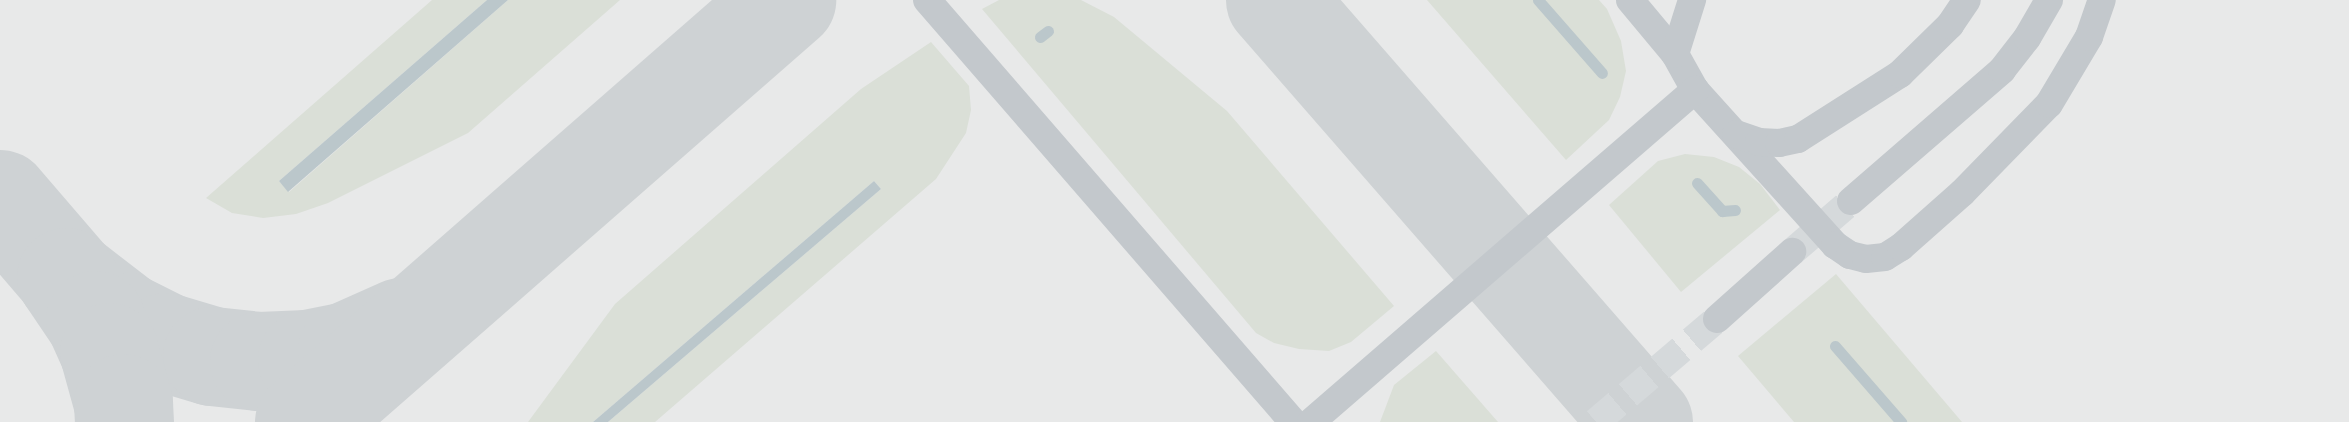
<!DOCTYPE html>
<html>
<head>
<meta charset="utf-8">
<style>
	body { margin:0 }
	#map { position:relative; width:2349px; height:422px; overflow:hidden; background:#fafaf8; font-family:"PT Sans",sans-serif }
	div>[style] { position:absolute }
	.built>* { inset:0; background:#e8e9e9 }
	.green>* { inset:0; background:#dadfd7 }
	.water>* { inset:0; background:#bbc7cb }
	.stream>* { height:11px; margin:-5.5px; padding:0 5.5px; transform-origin:5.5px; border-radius:5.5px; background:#bbc7cb }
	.taxiway>* { height:99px; margin:-49.5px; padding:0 49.5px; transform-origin:49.5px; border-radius:49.5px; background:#ced2d4 }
	.minor-tunnel>* { height:28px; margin-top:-14px; transform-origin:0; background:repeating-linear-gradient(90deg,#d5d9db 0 28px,transparent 0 42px) }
	.minor>* { height:28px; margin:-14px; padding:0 14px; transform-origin:14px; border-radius:14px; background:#c3c8cc }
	span { translate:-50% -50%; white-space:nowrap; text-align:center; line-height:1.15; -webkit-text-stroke:5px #fff; paint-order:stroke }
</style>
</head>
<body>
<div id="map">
	<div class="built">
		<div style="clip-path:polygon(0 0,2349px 0,2349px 422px,0 422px)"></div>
	</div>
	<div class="green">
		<div style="clip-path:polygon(432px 0,487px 0,279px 181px,289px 192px,508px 0,620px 0,468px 133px,328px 203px,296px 214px,263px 218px,232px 213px,206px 198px)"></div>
		<div style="clip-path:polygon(999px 0,1081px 0,1114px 17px,1227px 111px,1394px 306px,1351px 342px,1329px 351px,1299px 349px,1274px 343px,1256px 333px,982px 9px)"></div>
		<div style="clip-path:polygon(1427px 0,1599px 0,1607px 9px,1621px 41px,1626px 71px,1620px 97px,1609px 120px,1566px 160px)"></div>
		<div style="clip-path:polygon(931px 42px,969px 86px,971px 110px,966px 133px,936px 179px,655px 422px,608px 422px,881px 189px,874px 181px,593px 422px,528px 422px,615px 304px,861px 89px)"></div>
		<div style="clip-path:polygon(1685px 154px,1714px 157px,1739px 167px,1760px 184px,1780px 210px,1681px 292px,1609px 205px,1658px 161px)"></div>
		<div style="clip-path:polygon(1836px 274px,1962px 422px,1794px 422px,1738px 356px)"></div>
		<div style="clip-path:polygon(1436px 351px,1498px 422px,1380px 422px,1394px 385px)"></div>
	</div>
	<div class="water">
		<div style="clip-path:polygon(487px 0,508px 0,288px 192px,279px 181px)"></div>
		<div style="clip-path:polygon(874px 181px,881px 189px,608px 422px,593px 422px)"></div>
	</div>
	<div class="stream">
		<div style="left:1538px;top:0;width:97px;rotate:48.8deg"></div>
		<div style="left:1040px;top:37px;width:10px;rotate:-37deg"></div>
		<div style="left:1697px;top:183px;width:38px;rotate:48deg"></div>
		<div style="left:1722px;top:211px;width:13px;rotate:-4deg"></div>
		<div style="left:1835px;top:346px;width:101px;rotate:49deg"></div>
	</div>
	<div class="taxiway">
		<div style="left:1275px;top:0;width:560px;rotate:48.91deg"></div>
		<div style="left:0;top:199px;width:170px;rotate:49.3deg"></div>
		<div style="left:66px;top:277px;width:72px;rotate:37.7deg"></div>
		<div style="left:123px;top:321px;width:47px;rotate:26.6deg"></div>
		<div style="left:165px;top:342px;width:49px;rotate:16.6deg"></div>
		<div style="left:212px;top:356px;width:47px;rotate:6.1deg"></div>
		<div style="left:259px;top:361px;width:48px;rotate:-2.4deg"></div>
		<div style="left:307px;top:359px;width:41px;rotate:-11.3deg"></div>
		<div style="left:347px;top:351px;width:59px;rotate:-24deg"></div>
		<div style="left:66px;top:277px;width:52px;rotate:56deg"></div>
		<div style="left:95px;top:320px;width:35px;rotate:66deg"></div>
		<div style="left:109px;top:352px;width:53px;rotate:74.6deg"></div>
		<div style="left:123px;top:403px;width:19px;rotate:87deg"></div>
		<div style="left:304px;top:422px;width:641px;rotate:-41.2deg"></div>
	</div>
	<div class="minor-tunnel">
		<div style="left:1792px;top:252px;width:78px;rotate:-40.8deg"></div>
		<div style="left:1596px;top:422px;width:159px;rotate:-40.4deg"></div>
	</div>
	<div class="minor">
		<div style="left:927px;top:0;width:559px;rotate:49.06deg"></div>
		<div style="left:1630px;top:0;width:70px;rotate:50.2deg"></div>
		<div style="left:1675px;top:54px;width:41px;rotate:60.9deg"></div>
		<div style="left:1695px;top:90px;width:209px;rotate:47.9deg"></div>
		<div style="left:1835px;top:245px;width:18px;rotate:34deg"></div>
		<div style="left:1850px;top:255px;width:16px;rotate:14deg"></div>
		<div style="left:1866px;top:259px;width:19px;rotate:-6deg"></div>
		<div style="left:1885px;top:257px;width:19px;rotate:-32deg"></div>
		<div style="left:1901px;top:247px;width:81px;rotate:-41.5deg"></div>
		<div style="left:1962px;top:193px;width:124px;rotate:-45.7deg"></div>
		<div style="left:2049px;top:104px;width:78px;rotate:-59.2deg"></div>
		<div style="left:2089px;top:37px;width:39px;rotate:-71deg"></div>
		<div style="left:1675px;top:54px;width:57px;rotate:-72.5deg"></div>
		<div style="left:1736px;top:134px;width:24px;rotate:19deg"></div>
		<div style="left:1759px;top:142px;width:20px;rotate:3deg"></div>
		<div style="left:1779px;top:143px;width:19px;rotate:-12deg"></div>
		<div style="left:1798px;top:139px;width:121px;rotate:-32.5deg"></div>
		<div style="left:1900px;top:74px;width:70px;rotate:-44.4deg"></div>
		<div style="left:1950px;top:25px;width:30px;rotate:-56deg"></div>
		<div style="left:1851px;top:201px;width:200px;rotate:-40.9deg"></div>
		<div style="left:2002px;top:70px;width:41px;rotate:-52deg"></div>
		<div style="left:2027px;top:38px;width:44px;rotate:-59.9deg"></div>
		<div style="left:1717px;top:319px;width:101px;rotate:-41.8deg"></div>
		<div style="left:1311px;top:422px;width:508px;rotate:-40.85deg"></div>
	</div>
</div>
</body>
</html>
